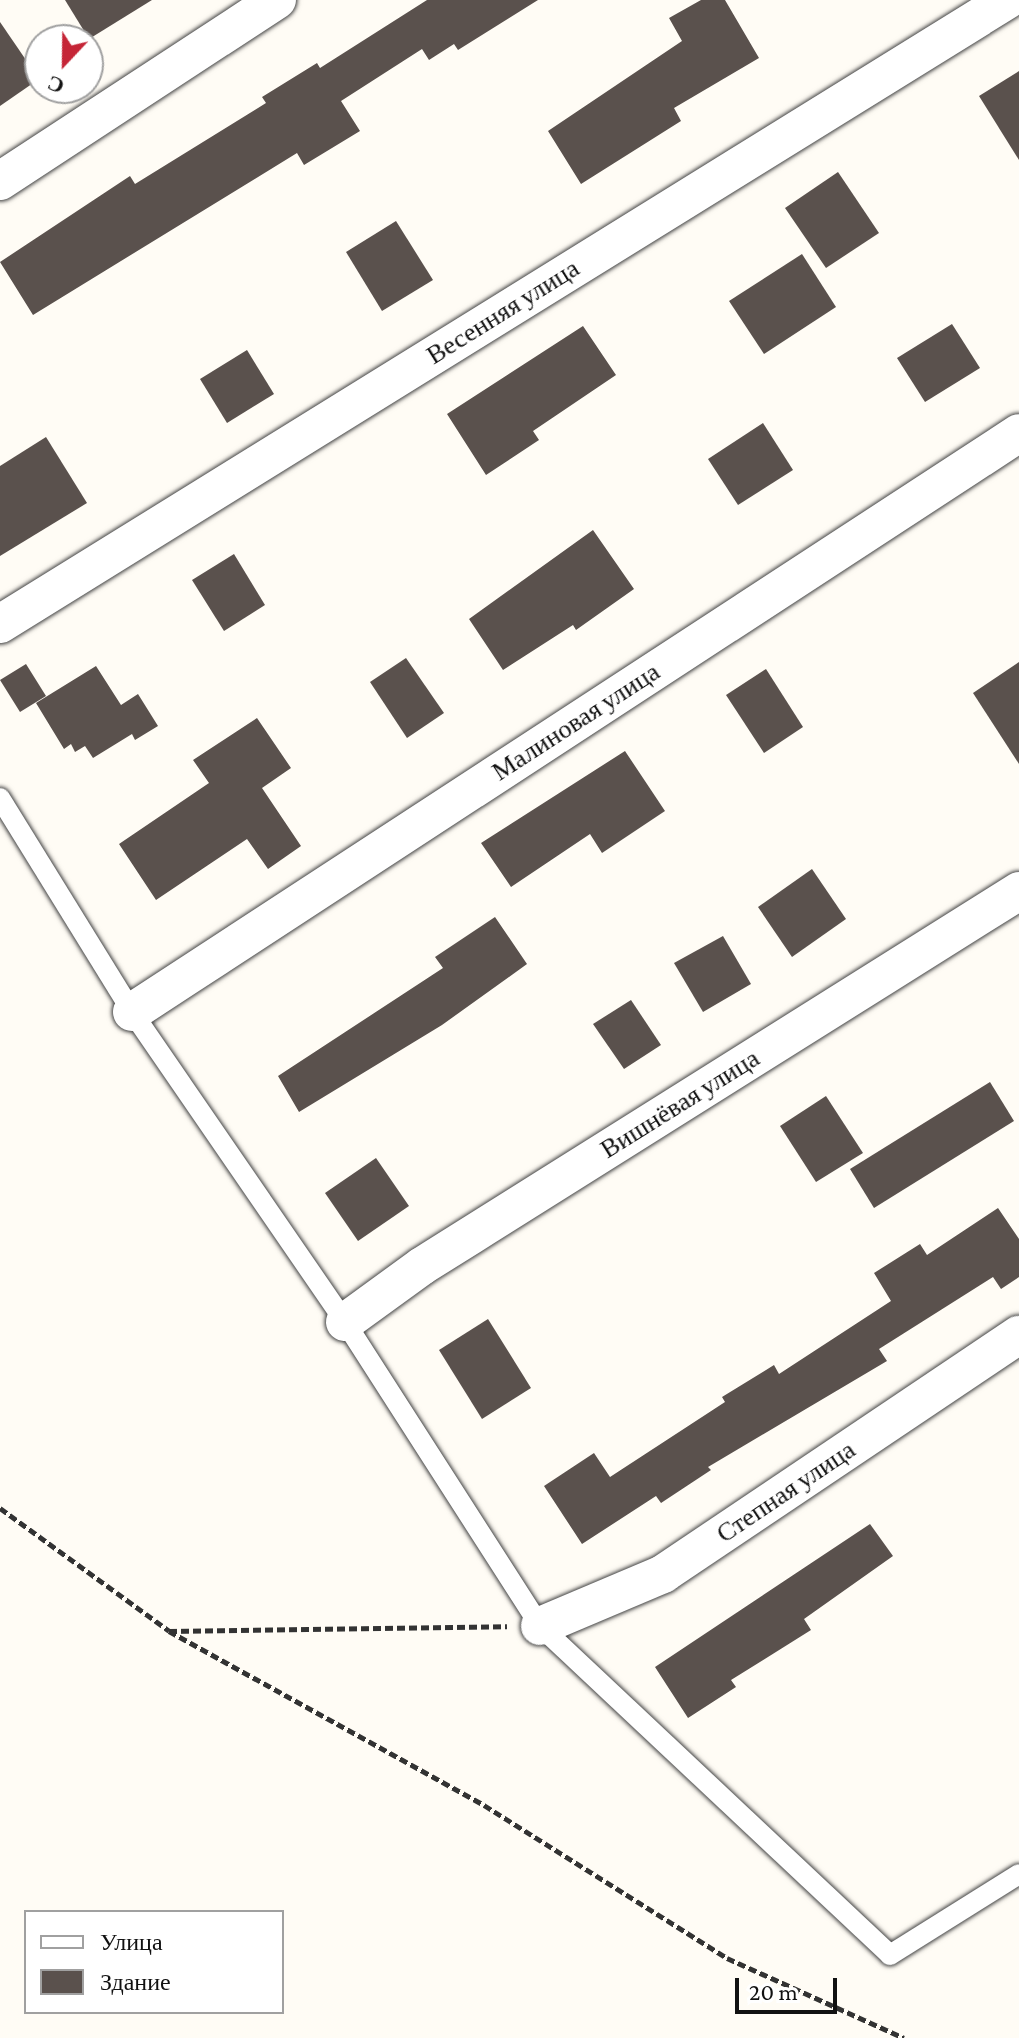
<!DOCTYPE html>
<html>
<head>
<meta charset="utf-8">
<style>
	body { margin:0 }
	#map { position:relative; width:1019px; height:2038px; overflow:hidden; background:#fffcf5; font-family:"Crimson Pro",serif }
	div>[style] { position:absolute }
	.building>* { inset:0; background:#5a514d }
	.path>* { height:5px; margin-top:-2.5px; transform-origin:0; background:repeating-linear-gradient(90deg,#333 0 8px,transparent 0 12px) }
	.roads { filter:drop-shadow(0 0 2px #444) drop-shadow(0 0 2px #444) }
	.service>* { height:20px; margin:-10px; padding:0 10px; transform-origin:10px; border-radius:10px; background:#fff }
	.minor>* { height:38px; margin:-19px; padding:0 19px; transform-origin:19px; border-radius:19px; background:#fff }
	span { translate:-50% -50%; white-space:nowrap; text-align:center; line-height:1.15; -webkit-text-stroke:8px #fff; paint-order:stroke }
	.street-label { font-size:26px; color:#111 }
	.legend { position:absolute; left:24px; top:1910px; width:260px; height:104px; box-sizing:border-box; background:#fff; border:2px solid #a0a0a0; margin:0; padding:10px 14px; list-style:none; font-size:24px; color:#111 }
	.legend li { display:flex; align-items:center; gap:16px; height:40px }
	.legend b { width:40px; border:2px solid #a0a0a0 }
	.north { position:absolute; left:24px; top:24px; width:80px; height:80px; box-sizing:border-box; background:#fff; border:2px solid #a0a0a0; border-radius:50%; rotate:202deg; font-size:22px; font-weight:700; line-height:32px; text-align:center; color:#111 }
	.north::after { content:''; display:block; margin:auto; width:28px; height:36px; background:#c52537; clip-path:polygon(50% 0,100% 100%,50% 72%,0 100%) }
	.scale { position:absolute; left:735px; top:1978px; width:102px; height:36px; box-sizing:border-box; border:4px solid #111; border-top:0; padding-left:10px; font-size:24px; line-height:28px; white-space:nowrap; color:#111; -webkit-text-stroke:6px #fff; paint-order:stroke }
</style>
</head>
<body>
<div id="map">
	<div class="building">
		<div style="clip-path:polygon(65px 0,152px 0,89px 39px)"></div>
		<div style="clip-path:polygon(427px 0,538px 0,458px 50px,454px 44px,429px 60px,422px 49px,341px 101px,360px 131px,304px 165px,297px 153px,33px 315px,0 262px,130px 176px,135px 184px,266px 103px,262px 97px,317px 63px,320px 68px)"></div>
		<div style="clip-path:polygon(701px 0,725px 0,759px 58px,674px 108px,681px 121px,581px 184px,548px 131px,682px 41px,669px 18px)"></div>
		<div style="clip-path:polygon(0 22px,39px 79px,0 106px)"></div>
		<div style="clip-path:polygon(1019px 71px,1019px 160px,979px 96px)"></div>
		<div style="clip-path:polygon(838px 172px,879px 233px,826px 268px,785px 208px)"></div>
		<div style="clip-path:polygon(396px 221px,433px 280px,382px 311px,346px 252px)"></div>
		<div style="clip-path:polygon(802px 254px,836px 307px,764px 354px,729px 301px)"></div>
		<div style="clip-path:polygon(952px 324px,980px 368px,925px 402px,897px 358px)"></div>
		<div style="clip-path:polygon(583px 326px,616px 375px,533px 431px,539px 440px,486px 475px,447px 414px)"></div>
		<div style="clip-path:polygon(247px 350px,274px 394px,227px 423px,200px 379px)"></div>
		<div style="clip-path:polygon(763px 423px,793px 470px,738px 505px,708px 459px)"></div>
		<div style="clip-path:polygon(46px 437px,87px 503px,0 556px,0 466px)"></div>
		<div style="clip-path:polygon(593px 530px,634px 589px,576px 630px,573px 625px,503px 670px,469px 619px)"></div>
		<div style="clip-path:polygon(234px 554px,265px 605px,224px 631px,192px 580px)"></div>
		<div style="clip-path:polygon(406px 658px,444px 713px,407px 738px,370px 682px)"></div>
		<div style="clip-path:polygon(1019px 662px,1019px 764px,973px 693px)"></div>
		<div style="clip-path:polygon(26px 664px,46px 696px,20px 712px,0 680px)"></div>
		<div style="clip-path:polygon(96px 666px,121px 705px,138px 694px,158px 726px,135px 740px,132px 734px,93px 758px,85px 746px,75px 752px,71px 744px,64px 749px,36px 703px)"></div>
		<div style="clip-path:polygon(766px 669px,803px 727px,764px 753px,726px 695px)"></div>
		<div style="clip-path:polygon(257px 718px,291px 768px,262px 788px,301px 846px,268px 869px,247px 839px,156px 900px,119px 844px,209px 783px,193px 760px)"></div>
		<div style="clip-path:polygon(625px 751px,665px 811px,602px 853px,590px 834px,511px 887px,481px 843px)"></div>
		<div style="clip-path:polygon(812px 869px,846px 919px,792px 957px,758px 907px)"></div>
		<div style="clip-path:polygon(495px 917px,527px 964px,442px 1025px,299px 1112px,278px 1076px,443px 968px,435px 957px)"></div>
		<div style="clip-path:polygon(723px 936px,751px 984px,703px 1012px,674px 963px)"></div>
		<div style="clip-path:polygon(631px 1000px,661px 1045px,624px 1069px,593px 1024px)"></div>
		<div style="clip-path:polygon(990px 1082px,1014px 1121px,874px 1208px,850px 1169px)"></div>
		<div style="clip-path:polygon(826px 1096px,863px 1153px,816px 1182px,780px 1126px)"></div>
		<div style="clip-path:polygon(376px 1158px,409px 1206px,358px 1241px,325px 1193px)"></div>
		<div style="clip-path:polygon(998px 1208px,1019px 1239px,1019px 1277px,1001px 1289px,993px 1277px,879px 1349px,887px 1361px,708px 1467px,711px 1470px,661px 1503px,656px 1496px,582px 1544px,544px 1486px,594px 1453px,610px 1477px,725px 1402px,722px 1397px,774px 1365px,779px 1374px,891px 1301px,874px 1273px,920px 1244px,927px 1255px)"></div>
		<div style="clip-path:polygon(488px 1319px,531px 1388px,482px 1419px,439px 1350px)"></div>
		<div style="clip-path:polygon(870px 1524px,893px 1556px,804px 1619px,811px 1630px,731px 1680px,736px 1687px,688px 1718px,655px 1667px)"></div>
	</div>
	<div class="path">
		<div style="left:0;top:1508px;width:209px;rotate:36deg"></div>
		<div style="left:169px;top:1631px;width:360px;rotate:28.9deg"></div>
		<div style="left:484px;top:1805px;width:287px;rotate:32.2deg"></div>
		<div style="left:727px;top:1958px;width:194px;rotate:24.3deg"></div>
		<div style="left:169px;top:1631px;width:338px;rotate:-0.8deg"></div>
	</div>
	<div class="roads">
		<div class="service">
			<div style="left:0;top:798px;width:251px;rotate:58.3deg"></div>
			<div style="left:132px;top:1012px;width:376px;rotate:55.5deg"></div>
			<div style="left:345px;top:1322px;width:361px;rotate:57.3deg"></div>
			<div style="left:540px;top:1626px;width:480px;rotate:43.2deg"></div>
			<div style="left:890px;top:1955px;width:152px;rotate:-32.1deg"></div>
		</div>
		<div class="minor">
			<div style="left:0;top:181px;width:331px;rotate:-33.2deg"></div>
			<div style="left:0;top:624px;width:1185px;rotate:-31.78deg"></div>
			<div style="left:132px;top:1012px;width:1059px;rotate:-33.13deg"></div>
			<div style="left:345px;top:1322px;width:95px;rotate:-36deg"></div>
			<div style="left:422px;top:1266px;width:705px;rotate:-32.13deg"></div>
			<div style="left:540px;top:1626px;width:134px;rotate:-22.9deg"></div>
			<div style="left:663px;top:1574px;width:429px;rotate:-33.9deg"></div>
		</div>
	</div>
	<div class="street-label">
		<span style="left:503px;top:312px;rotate:-32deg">Весенняя улица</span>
		<span style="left:576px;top:722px;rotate:-33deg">Малиновая улица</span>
		<span style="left:680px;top:1104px;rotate:-32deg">Вишнёвая улица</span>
		<span style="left:786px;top:1492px;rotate:-34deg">Степная улица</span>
	</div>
	<ul class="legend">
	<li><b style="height:10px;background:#fff"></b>Улица</li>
	<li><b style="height:22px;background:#5a514d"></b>Здание</li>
	</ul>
	<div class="north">С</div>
	<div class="scale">20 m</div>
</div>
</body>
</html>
